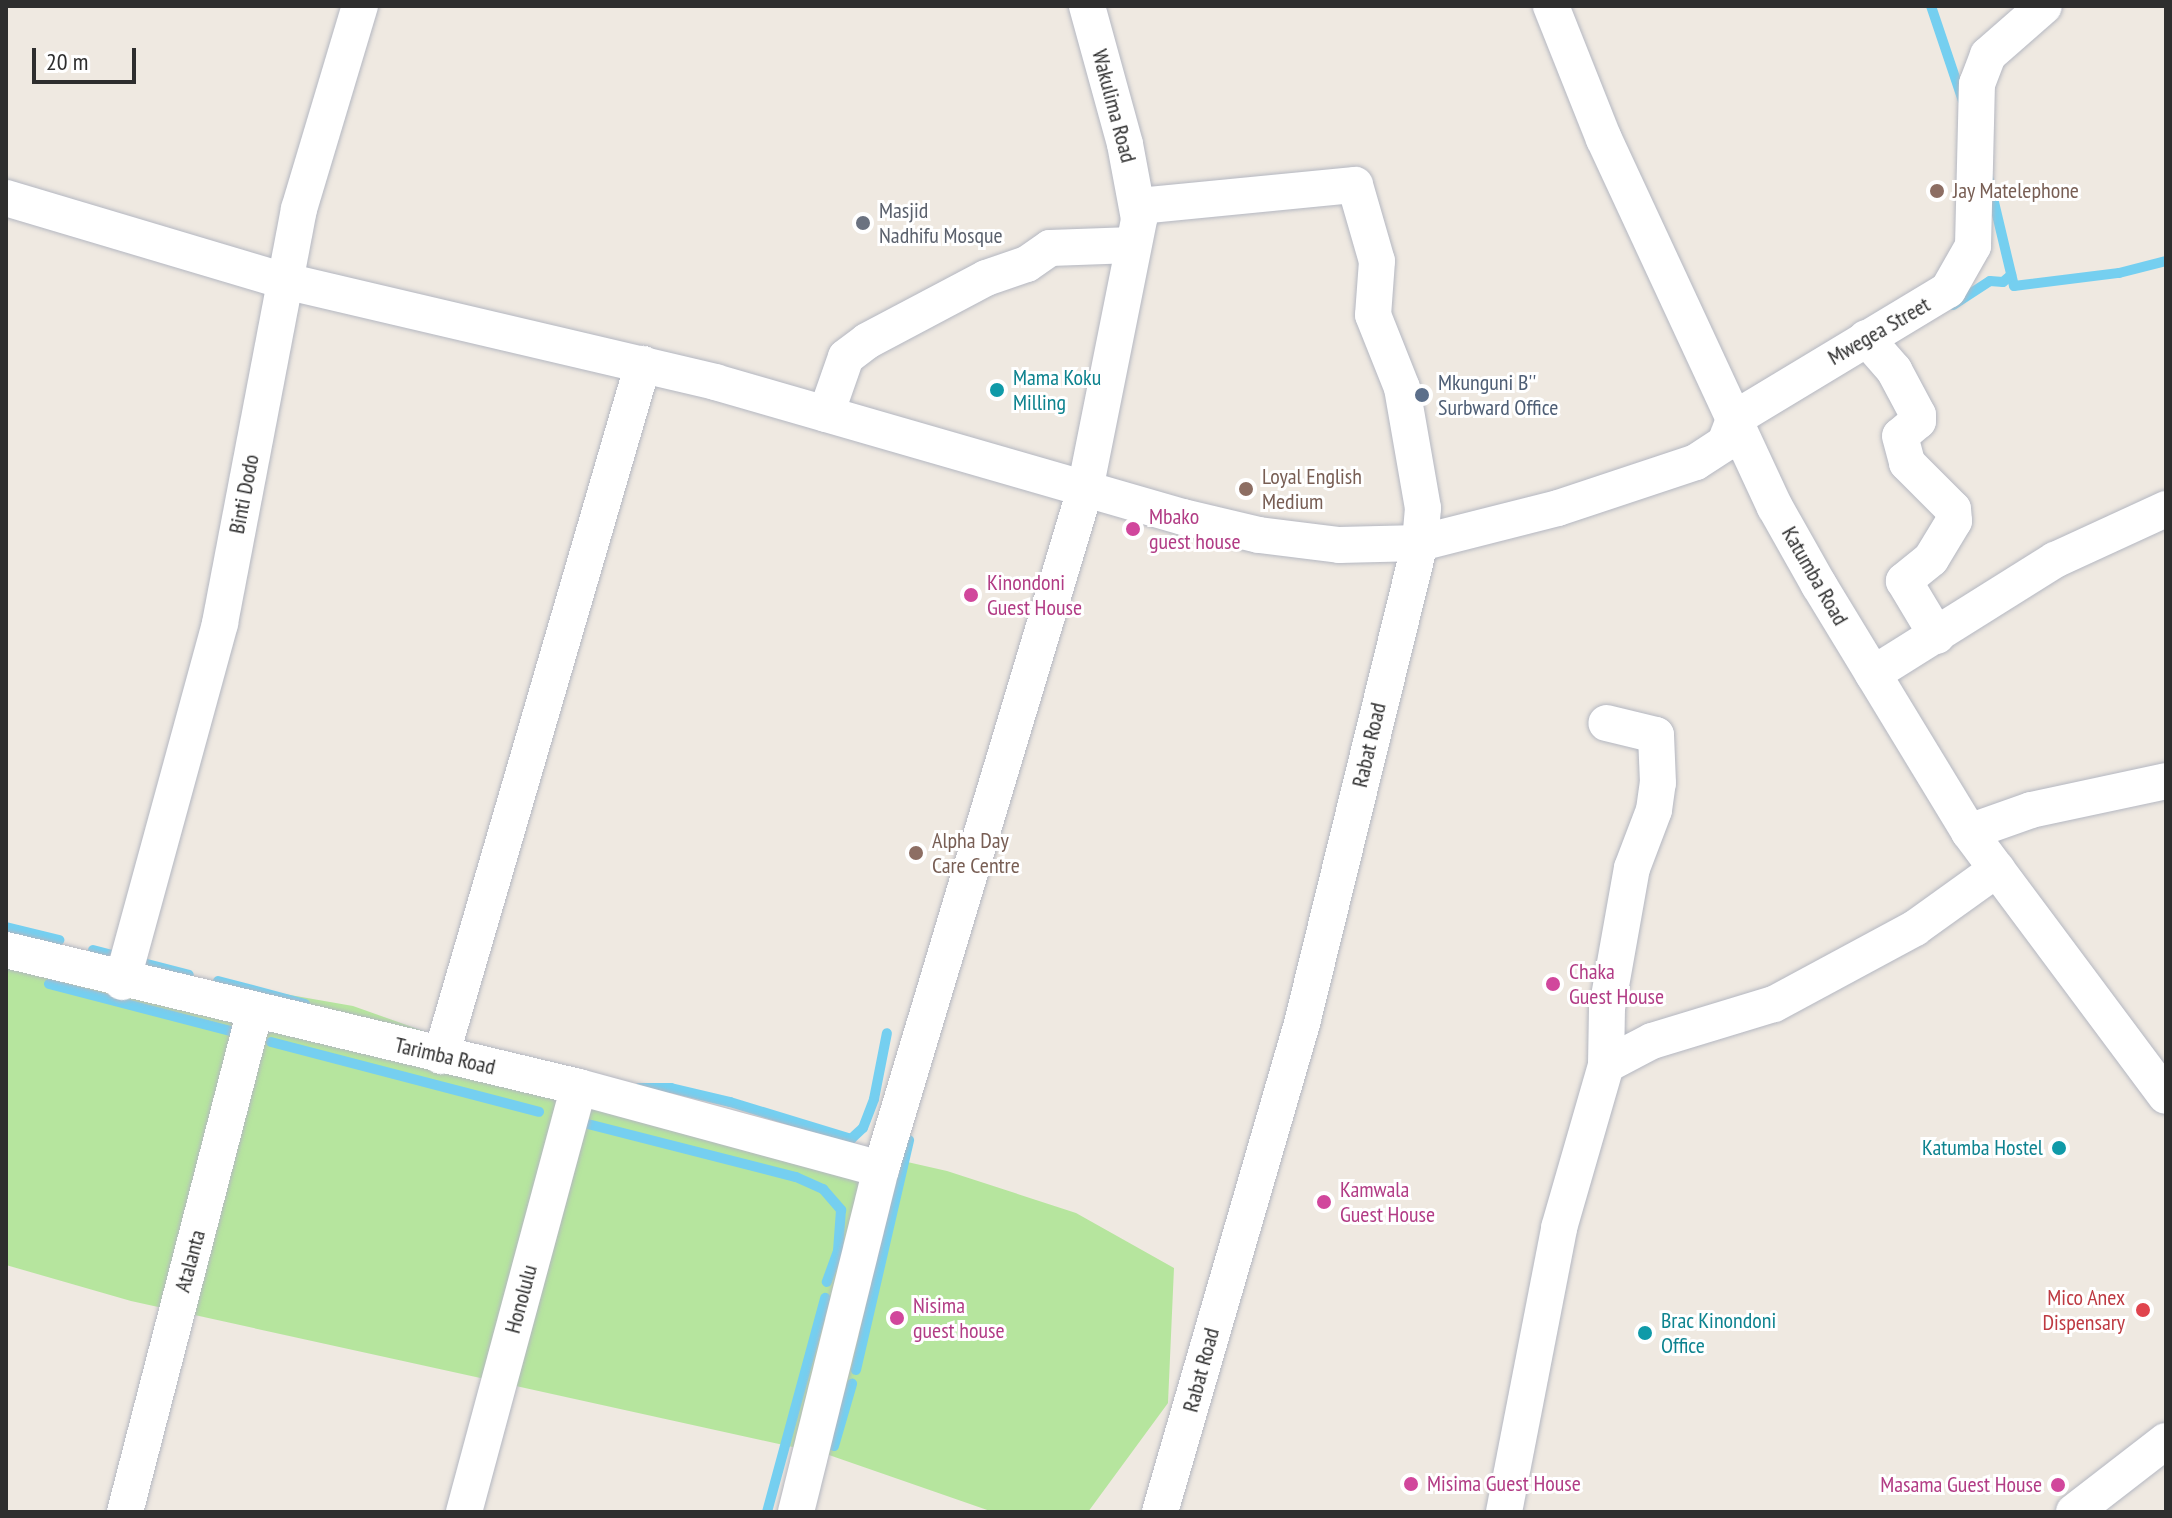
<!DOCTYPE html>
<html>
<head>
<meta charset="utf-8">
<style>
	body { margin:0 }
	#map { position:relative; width:2172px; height:1518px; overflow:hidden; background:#efe9e1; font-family:"PT Sans Narrow",sans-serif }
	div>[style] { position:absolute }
	.green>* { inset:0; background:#b6e59e }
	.stream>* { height:10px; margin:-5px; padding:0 5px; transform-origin:5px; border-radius:5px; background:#75cff0 }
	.roads { filter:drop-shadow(0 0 2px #b4b7c1) drop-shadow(0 0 2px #b4b7c1) }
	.minor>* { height:36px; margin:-18px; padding:0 18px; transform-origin:18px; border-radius:18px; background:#fff }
	.dots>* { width:22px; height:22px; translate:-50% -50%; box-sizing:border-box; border:4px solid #fff; border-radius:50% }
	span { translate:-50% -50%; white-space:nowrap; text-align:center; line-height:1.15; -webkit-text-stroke:6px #fff; paint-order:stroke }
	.street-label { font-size:22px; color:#2e2e2e }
	.education-label { font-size:22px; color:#785e54 }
	.left { translate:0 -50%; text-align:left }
	.worship-label { font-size:22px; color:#5b616d }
	.culture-label { font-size:22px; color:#0d838f }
	.right { translate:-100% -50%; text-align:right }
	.service-label { font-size:22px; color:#4e5e75 }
	.hotel-label { font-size:22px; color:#b23c85 }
	.health-label { font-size:22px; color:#be3a42 }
	.frame { position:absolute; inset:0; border:8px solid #2e2e2e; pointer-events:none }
	.scale { position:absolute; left:32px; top:48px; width:104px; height:36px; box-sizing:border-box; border:4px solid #2e2e2e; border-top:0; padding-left:10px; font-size:24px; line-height:28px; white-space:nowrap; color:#2e2e2e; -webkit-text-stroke:6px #fff; paint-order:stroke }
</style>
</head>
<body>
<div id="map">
	<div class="green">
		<div style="clip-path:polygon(6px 964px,94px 968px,226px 984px,353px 1006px,460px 1044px,828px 1144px,947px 1171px,1076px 1213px,1174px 1268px,1168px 1403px,1088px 1512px,993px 1512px,829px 1455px,131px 1301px,6px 1265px)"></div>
	</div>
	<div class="stream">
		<div style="left:1931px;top:6px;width:100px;rotate:71.4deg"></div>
		<div style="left:1988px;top:177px;width:112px;rotate:76.6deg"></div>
		<div style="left:2014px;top:286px;width:106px;rotate:-7.1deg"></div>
		<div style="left:2119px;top:273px;width:49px;rotate:-14.3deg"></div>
		<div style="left:1953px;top:305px;width:44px;rotate:-33deg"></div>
		<div style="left:1990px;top:281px;width:13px;rotate:4deg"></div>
		<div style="left:2003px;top:282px;width:11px;rotate:-41deg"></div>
		<div style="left:6px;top:927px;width:55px;rotate:13.8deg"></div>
		<div style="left:93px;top:950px;width:99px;rotate:14.6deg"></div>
		<div style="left:218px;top:981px;width:90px;rotate:14.8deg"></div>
		<div style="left:49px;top:984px;width:188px;rotate:14.5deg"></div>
		<div style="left:271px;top:1042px;width:277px;rotate:14.6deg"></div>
		<div style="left:639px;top:1088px;width:32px"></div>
		<div style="left:671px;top:1088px;width:61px;rotate:13.3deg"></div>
		<div style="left:730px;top:1102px;width:127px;rotate:17deg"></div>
		<div style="left:851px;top:1139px;width:16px;rotate:-43deg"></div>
		<div style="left:863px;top:1128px;width:31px;rotate:-69deg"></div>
		<div style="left:874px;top:1099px;width:67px;rotate:-78.9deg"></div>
		<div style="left:576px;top:1121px;width:227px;rotate:14.3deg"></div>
		<div style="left:796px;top:1177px;width:30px;rotate:24deg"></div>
		<div style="left:823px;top:1189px;width:28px;rotate:49deg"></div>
		<div style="left:841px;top:1210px;width:41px;rotate:94.2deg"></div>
		<div style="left:838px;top:1251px;width:33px;rotate:110deg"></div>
		<div style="left:856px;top:1370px;width:236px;rotate:-77deg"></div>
		<div style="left:834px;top:1446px;width:65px;rotate:-73.8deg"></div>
		<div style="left:767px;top:1512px;width:222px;rotate:-74.8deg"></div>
	</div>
	<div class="roads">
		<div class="minor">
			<div style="left:1551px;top:6px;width:143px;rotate:68.3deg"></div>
			<div style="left:1604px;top:139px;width:406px;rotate:65.1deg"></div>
			<div style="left:1775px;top:507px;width:90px;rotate:60.6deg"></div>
			<div style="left:1819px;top:585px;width:289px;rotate:58.7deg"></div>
			<div style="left:1969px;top:832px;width:329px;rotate:53.3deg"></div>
			<div style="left:6px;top:198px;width:291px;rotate:16.6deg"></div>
			<div style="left:285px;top:281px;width:442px;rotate:13.2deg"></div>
			<div style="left:715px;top:382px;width:487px;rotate:16.1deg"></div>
			<div style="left:1183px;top:517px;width:78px;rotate:13.3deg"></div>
			<div style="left:1259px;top:535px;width:81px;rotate:7.1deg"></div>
			<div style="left:1339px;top:545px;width:81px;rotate:-1.4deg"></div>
			<div style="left:1420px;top:543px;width:142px;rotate:-14.2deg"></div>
			<div style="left:1558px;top:508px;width:145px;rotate:-18.4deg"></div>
			<div style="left:1696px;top:462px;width:35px;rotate:-33deg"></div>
			<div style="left:1725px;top:443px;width:26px;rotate:-69deg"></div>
			<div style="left:1734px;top:419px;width:250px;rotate:-31.1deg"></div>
			<div style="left:1948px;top:290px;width:51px;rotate:-60.4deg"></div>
			<div style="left:1973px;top:246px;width:162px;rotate:-88.6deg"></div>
			<div style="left:1977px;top:84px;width:31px;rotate:-69deg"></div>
			<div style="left:1988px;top:55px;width:74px;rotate:-41.2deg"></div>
			<div style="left:1139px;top:206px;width:217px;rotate:-5.6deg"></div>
			<div style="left:1355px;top:185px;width:79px;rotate:73.9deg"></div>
			<div style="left:1377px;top:261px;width:54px;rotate:94.2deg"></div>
			<div style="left:1373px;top:315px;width:79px;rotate:68.3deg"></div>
			<div style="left:1402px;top:388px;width:122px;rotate:80.1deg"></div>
			<div style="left:1423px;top:508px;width:35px;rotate:95deg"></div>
			<div style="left:1420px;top:543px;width:491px;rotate:103.8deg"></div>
			<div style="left:1303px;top:1020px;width:512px;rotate:106.21deg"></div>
			<div style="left:1866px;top:338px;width:43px;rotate:48.8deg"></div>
			<div style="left:1894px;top:370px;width:51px;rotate:61.9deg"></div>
			<div style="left:1918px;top:415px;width:6px;rotate:90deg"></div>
			<div style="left:1918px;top:421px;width:23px;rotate:140deg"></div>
			<div style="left:1900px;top:436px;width:28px;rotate:75deg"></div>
			<div style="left:1907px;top:463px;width:65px;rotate:45deg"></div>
			<div style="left:1953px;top:509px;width:12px;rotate:85deg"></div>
			<div style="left:1954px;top:521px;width:44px;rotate:121.2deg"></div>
			<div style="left:1931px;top:559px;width:35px;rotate:141deg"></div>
			<div style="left:1904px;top:581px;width:64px;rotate:59deg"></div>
			<div style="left:826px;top:414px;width:60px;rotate:-70.7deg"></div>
			<div style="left:846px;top:357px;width:26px;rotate:-37deg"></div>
			<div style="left:867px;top:341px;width:135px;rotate:-27.9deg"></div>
			<div style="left:986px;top:278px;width:43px;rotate:-18.9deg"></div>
			<div style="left:1027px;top:264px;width:28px;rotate:-35deg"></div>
			<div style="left:1050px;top:248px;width:83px;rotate:-2.1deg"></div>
			<div style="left:1873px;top:674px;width:215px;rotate:-32.1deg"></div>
			<div style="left:2055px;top:560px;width:122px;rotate:-24.7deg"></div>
			<div style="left:1969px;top:832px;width:66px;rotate:-19.5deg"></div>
			<div style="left:2031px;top:810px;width:138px;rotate:-12.1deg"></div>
			<div style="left:6px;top:950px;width:589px;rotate:13.45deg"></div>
			<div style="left:579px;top:1087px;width:313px;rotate:15.2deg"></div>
			<div style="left:122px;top:982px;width:372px;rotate:-74.7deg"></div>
			<div style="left:220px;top:623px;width:421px;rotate:-79.2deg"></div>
			<div style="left:299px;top:209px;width:212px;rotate:-73.3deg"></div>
			<div style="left:441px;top:1056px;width:721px;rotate:-73.73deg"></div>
			<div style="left:1606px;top:1065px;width:52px;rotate:-27.6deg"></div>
			<div style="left:1652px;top:1041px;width:127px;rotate:-16.9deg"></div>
			<div style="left:1774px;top:1004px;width:160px;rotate:-28.3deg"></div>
			<div style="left:1915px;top:928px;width:101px;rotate:-35.7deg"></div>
			<div style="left:125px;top:1512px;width:519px;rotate:-75.48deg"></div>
			<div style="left:464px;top:1512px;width:440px;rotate:-74.9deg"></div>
			<div style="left:796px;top:1512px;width:353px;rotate:-76.1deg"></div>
			<div style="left:881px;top:1169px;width:709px;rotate:-73.28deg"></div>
			<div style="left:1085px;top:490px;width:276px;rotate:-78.7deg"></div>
			<div style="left:1139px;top:219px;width:76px;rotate:-100.6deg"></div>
			<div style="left:1125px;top:144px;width:143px;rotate:-105.4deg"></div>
			<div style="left:1504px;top:1512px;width:289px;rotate:-79deg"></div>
			<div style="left:1559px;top:1228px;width:170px;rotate:-73.9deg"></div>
			<div style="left:1606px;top:1065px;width:57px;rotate:-89deg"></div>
			<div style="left:1607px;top:1008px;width:142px;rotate:-79.9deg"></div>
			<div style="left:1632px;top:868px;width:62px;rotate:-69.2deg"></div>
			<div style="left:1654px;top:810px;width:27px;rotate:-82deg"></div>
			<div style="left:1658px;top:783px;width:48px;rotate:-92.4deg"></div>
			<div style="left:1656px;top:735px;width:51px;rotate:-166.5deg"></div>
			<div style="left:2074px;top:1512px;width:116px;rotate:-37.7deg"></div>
		</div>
	</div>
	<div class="dots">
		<div style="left:1937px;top:191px;background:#8d6e63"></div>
		<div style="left:863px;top:223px;background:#6b7280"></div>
		<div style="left:997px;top:390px;background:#0f9aa8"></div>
		<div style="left:1422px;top:395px;background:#5c6f8a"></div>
		<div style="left:1246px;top:489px;background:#8d6e63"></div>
		<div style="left:1133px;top:529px;background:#d1479c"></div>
		<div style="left:971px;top:595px;background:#d1479c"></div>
		<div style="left:916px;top:853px;background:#8d6e63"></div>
		<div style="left:1553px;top:984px;background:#d1479c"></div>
		<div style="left:2059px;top:1148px;background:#0f9aa8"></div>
		<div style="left:1324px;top:1202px;background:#d1479c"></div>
		<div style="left:2143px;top:1310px;background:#e0444e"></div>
		<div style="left:897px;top:1318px;background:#d1479c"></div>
		<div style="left:1645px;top:1333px;background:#0f9aa8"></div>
		<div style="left:1411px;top:1484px;background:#d1479c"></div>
		<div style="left:2058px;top:1485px;background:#d1479c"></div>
	</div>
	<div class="street-label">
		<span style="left:1114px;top:106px;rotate:75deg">Wakulima Road</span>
		<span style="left:1879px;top:331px;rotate:-30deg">Mwegea Street</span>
		<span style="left:244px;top:494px;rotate:-79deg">Binti Dodo</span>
		<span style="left:1815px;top:576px;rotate:60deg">Katumba Road</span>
		<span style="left:1369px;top:745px;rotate:-77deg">Rabat Road</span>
		<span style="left:445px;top:1056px;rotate:13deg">Tarimba Road</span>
		<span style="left:190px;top:1261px;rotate:-75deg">Atalanta</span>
		<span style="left:521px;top:1299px;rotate:-75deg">Honolulu</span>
		<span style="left:1201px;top:1370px;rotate:-75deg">Rabat Road</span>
	</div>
	<div class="education-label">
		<span class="left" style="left:1953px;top:191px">Jay Matelephone</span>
		<span class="left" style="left:1262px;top:489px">Loyal English<br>Medium</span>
		<span class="left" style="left:932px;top:853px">Alpha Day<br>Care Centre</span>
	</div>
	<div class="worship-label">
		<span class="left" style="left:879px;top:223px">Masjid<br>Nadhifu Mosque</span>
	</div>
	<div class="culture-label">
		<span class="left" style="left:1013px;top:390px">Mama Koku<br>Milling</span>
		<span class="right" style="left:2043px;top:1148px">Katumba Hostel</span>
		<span class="left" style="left:1661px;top:1333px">Brac Kinondoni<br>Office</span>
	</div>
	<div class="service-label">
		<span class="left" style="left:1438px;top:395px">Mkunguni B''<br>Surbward Office</span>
	</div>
	<div class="hotel-label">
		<span class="left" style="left:1149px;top:529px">Mbako<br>guest house</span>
		<span class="left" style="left:987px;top:595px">Kinondoni<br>Guest House</span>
		<span class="left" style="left:1569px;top:984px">Chaka<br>Guest House</span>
		<span class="left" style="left:1340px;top:1202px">Kamwala<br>Guest House</span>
		<span class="left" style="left:913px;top:1318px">Nisima<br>guest house</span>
		<span class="left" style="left:1427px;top:1484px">Misima Guest House</span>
		<span class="right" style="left:2042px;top:1485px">Masama Guest House</span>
	</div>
	<div class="health-label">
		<span class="right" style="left:2125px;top:1310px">Mico Anex<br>Dispensary</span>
	</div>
	<div class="frame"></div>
	<div class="scale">20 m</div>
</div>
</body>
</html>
